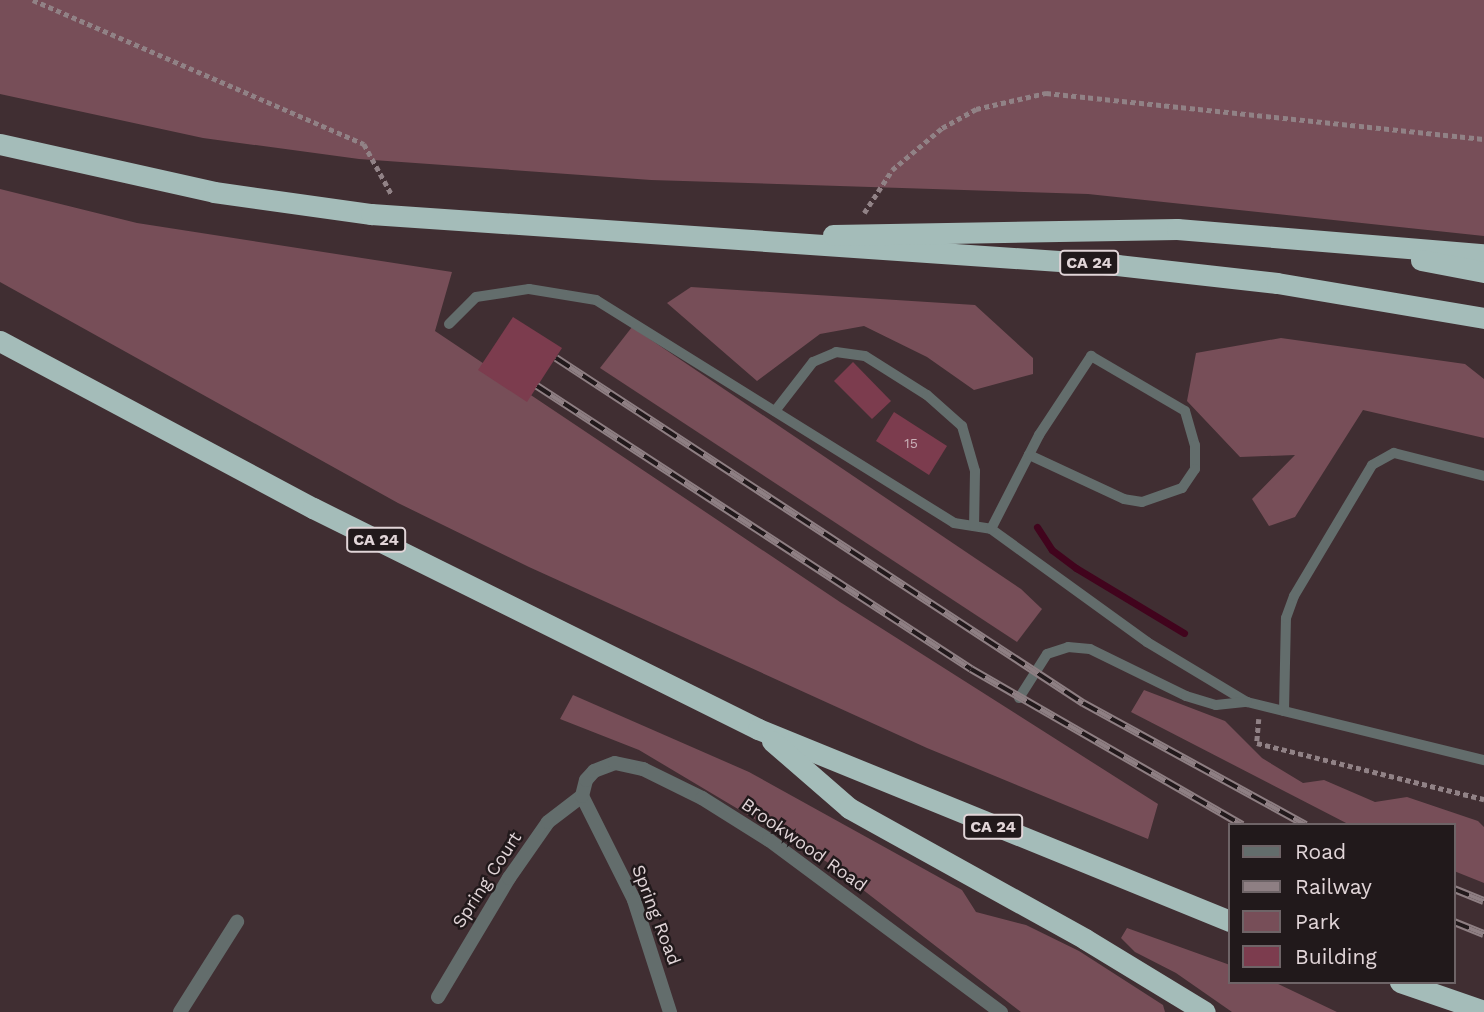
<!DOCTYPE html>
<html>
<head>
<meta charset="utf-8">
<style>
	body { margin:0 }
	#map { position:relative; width:1484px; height:1012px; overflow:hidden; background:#402e32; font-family:"Work Sans",sans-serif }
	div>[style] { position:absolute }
	.green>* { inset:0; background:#774e58 }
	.stream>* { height:7px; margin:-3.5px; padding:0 3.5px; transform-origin:3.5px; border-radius:3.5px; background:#41041d }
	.building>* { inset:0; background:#7c3c4e }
	.path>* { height:4.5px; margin-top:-2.25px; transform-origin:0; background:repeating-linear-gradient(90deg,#918286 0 5px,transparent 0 8.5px) }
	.service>* { height:10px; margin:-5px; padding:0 5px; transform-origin:5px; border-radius:5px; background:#636d6c }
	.minor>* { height:14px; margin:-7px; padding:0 7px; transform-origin:7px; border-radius:7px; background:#636d6c }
	.tertiary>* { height:14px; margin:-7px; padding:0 7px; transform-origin:7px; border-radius:7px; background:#636d6c }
	.motorway>* { height:21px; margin:-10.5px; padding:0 10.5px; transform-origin:10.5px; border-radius:10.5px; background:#a4bcb9 }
	.rail>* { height:8px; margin-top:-4px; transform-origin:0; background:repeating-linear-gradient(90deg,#21191b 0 16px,#8e7f83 0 32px); box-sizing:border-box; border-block:2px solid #8e7f83 }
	span { translate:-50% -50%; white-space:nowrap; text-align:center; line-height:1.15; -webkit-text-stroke:5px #21191b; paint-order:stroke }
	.number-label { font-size:14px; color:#c8afb6 }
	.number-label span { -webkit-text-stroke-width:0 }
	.shield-label span { padding:2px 5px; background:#21191b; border:2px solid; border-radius:5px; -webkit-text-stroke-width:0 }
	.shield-label { font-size:16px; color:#e1d5d8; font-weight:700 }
	.street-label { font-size:18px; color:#e1d5d8 }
	.legend { position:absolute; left:1228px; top:823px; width:228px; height:161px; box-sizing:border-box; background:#21191b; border:2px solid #6e6467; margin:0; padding:9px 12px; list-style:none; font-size:21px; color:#e1d5d8 }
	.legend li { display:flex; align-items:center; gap:14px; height:35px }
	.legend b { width:35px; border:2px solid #6e6467 }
</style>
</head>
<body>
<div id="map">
	<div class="green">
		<div style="clip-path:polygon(0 0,1484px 0,1484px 236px,1088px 194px,651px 180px,359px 159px,203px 138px,0 94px)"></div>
		<div style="clip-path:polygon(0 189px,137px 223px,452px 272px,435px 331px,840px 602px,1158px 804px,1148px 839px,927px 748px,529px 567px,398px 503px,0 282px)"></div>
		<div style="clip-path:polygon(691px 287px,975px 305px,1033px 358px,1033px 374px,974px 390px,927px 357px,864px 326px,820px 334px,757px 381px,667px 303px)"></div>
		<div style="clip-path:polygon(632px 327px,1021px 589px,1042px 609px,1017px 642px,600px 368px)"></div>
		<div style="clip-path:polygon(1281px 338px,1465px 364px,1484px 379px,1484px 438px,1363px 410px,1295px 517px,1269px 526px,1252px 499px,1295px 455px,1240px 457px,1187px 401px,1196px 353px)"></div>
		<div style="clip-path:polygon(1144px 690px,1225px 721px,1262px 758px,1303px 783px,1324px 780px,1375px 802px,1407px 797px,1478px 821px,1484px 827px,1484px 883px,1454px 871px,1454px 825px,1350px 825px,1131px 712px)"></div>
		<div style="clip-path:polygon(573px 695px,749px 772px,962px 890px,976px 912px,1026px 925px,1079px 951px,1163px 1005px,1165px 1012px,1021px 1012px,827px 862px,639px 750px,560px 719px)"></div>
		<div style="clip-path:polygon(1127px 928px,1230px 965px,1230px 982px,1274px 982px,1337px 1012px,1232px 1012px,1176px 973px,1135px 952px,1121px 938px)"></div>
	</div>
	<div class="stream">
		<div style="left:1037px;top:527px;width:27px;rotate:57deg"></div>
		<div style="left:1052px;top:550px;width:30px;rotate:37deg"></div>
		<div style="left:1076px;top:568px;width:126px;rotate:31deg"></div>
	</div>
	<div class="building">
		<div style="clip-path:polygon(513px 317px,562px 348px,527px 402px,478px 370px)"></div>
		<div style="clip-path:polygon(853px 362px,891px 401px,872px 419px,834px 381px)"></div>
		<div style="clip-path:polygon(894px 412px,947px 446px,929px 475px,876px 441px)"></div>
	</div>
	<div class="path">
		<div style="left:33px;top:0;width:361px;rotate:23.5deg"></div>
		<div style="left:364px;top:144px;width:58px;rotate:61.2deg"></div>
		<div style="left:864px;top:213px;width:51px;rotate:-56.9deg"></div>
		<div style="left:892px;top:170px;width:65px;rotate:-40deg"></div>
		<div style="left:942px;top:128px;width:39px;rotate:-29deg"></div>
		<div style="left:976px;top:109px;width:72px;rotate:-12.9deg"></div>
		<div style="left:1046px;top:93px;width:440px;rotate:6deg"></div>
		<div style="left:1259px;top:719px;width:24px;rotate:95deg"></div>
		<div style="left:1257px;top:743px;width:234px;rotate:13.9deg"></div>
	</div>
	<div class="service">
		<div style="left:449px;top:324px;width:38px;rotate:-45deg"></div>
		<div style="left:476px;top:297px;width:54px;rotate:-8.6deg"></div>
		<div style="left:529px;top:289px;width:68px;rotate:9.3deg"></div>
		<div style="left:596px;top:300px;width:422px;rotate:31.9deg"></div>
		<div style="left:954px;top:523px;width:37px;rotate:9deg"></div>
		<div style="left:991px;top:529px;width:193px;rotate:35.9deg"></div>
		<div style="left:1147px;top:642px;width:117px;rotate:31deg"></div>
		<div style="left:1247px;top:702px;width:244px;rotate:13.8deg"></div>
		<div style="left:775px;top:411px;width:62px;rotate:-52.2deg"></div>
		<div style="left:813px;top:362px;width:25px;rotate:-23deg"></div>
		<div style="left:836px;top:352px;width:29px;rotate:8deg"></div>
		<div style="left:865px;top:356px;width:73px;rotate:32.2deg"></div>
		<div style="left:927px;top:395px;width:47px;rotate:41.5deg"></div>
		<div style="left:962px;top:426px;width:47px;rotate:73.9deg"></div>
		<div style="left:975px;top:471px;width:55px;rotate:91deg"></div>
		<div style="left:991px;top:529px;width:106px;rotate:-62.9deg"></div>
		<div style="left:1039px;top:435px;width:95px;rotate:-56.6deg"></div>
		<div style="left:1091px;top:356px;width:109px;rotate:30.3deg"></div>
		<div style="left:1185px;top:411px;width:35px;rotate:74deg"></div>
		<div style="left:1195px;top:445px;width:24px;rotate:90deg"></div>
		<div style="left:1195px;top:469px;width:23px;rotate:124deg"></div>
		<div style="left:1182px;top:488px;width:42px;rotate:160.7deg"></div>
		<div style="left:1142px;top:502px;width:18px;rotate:-171deg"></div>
		<div style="left:1124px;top:499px;width:105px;rotate:-155.1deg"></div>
		<div style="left:1019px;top:698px;width:52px;rotate:-57.5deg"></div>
		<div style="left:1047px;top:654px;width:22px;rotate:-18deg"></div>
		<div style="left:1068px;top:647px;width:22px;rotate:5deg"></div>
		<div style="left:1090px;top:649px;width:107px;rotate:26.1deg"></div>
		<div style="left:1186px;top:696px;width:31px;rotate:17deg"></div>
		<div style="left:1216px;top:705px;width:31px;rotate:-6deg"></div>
		<div style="left:1284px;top:711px;width:93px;rotate:-88.8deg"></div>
		<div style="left:1286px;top:618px;width:23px;rotate:-70deg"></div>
		<div style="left:1294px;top:596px;width:152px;rotate:-59.2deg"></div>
		<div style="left:1372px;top:465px;width:25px;rotate:-29deg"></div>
		<div style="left:1394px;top:453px;width:93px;rotate:14.3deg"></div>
	</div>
	<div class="minor">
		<div style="left:438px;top:997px;width:139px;rotate:-59.2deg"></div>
		<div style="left:509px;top:878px;width:68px;rotate:-55.1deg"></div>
		<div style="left:548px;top:822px;width:43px;rotate:-37.4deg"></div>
		<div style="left:582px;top:796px;width:116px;rotate:63.4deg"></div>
		<div style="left:634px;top:900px;width:118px;rotate:72.2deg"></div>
		<div style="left:180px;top:1012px;width:107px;rotate:-57.7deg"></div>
	</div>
	<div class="tertiary">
		<div style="left:582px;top:796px;width:16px;rotate:-76deg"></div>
		<div style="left:586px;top:780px;width:12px;rotate:-48deg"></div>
		<div style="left:594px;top:771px;width:22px;rotate:-21deg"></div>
		<div style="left:615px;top:763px;width:29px;rotate:12deg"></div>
		<div style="left:643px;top:769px;width:66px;rotate:26.2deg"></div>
		<div style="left:702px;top:798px;width:79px;rotate:32.1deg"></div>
		<div style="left:769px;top:840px;width:289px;rotate:36.6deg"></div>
	</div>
	<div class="motorway">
		<div style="left:0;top:144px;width:219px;rotate:12.6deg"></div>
		<div style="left:214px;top:192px;width:159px;rotate:8deg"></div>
		<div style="left:371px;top:214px;width:748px;rotate:3.91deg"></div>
		<div style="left:1117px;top:265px;width:161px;rotate:6.4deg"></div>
		<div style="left:1277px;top:283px;width:210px;rotate:9.6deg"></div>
		<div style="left:833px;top:235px;width:344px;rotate:-1deg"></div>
		<div style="left:1177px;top:229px;width:308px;rotate:4.7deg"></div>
		<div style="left:1421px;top:260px;width:64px;rotate:10.8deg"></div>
		<div style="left:0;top:341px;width:355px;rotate:28.1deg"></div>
		<div style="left:313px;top:508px;width:497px;rotate:26.4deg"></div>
		<div style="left:758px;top:729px;width:510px;rotate:22.14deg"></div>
		<div style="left:772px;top:741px;width:102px;rotate:41deg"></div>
		<div style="left:849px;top:808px;width:270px;rotate:29deg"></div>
		<div style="left:1085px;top:939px;width:140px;rotate:31.3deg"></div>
		<div style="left:1400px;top:982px;width:89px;rotate:19deg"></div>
	</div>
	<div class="rail">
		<div style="left:556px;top:358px;width:630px;rotate:33.21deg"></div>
		<div style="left:1083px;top:703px;width:254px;rotate:28.7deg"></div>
		<div style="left:537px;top:386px;width:518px;rotate:33.11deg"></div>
		<div style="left:971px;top:669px;width:313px;rotate:29.9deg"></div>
		<div style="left:1454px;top:889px;width:32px;rotate:22deg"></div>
		<div style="left:1454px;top:922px;width:32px;rotate:22deg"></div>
	</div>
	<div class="number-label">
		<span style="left:911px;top:443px">15</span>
	</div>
	<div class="shield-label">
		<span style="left:1089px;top:263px">CA 24</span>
		<span style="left:376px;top:540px">CA 24</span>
		<span style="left:993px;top:827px">CA 24</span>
	</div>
	<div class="street-label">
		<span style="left:804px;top:845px;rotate:35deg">Brookwood Road</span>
		<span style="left:487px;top:880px;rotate:-57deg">Spring Court</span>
		<span style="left:656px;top:915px;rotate:69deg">Spring Road</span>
	</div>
	<ul class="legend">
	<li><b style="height:9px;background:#636d6c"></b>Road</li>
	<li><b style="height:9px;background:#8e7f83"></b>Railway</li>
	<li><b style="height:19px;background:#774e58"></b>Park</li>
	<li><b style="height:19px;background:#7c3c4e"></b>Building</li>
	</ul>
</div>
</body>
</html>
